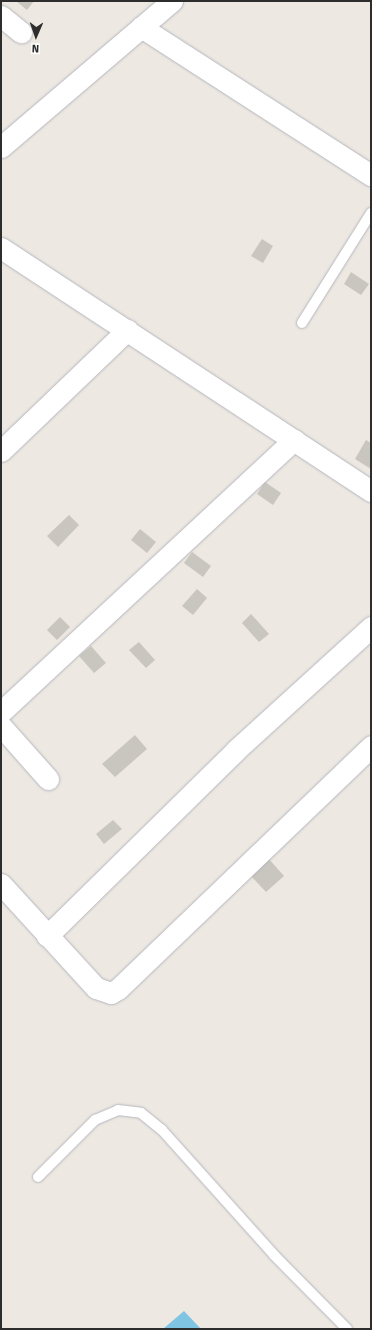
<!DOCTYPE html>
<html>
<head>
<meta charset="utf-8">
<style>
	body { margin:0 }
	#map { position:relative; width:372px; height:1330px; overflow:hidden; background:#ede8e1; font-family:"Fira Sans",sans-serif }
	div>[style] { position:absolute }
	.water>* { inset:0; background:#80c4e3 }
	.building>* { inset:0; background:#c9c6bf }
	.roads { filter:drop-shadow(0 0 1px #b5b6bf) drop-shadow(0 0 1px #b5b6bf) }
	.lane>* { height:10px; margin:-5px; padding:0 5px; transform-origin:5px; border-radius:5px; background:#fff }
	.street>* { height:21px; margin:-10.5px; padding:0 10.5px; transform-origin:10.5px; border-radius:10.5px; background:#fff }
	span { translate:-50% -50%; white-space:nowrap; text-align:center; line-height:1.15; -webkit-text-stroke:3px #fff; paint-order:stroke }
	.frame { position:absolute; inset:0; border:2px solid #2d2d2d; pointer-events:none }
	.north { position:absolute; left:16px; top:16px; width:40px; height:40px; -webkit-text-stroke:3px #fff; paint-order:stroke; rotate:182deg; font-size:11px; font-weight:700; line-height:16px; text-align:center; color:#2d2d2d }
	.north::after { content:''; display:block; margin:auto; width:14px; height:18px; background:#2d2d2d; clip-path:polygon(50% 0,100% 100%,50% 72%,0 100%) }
</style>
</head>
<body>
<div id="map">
	<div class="water">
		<div style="clip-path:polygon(184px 1311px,201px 1329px,163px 1329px)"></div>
	</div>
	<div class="building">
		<div style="clip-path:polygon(16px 1px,34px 1px,27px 10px)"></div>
		<div style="clip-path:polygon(262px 239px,273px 246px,263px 263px,251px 256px)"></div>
		<div style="clip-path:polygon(351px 272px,369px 284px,361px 295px,344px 284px)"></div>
		<div style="clip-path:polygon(366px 440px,371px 443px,371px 469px,355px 459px)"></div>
		<div style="clip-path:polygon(265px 482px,281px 493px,273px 505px,257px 494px)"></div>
		<div style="clip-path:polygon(69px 515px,79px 525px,58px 547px,47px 536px)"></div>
		<div style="clip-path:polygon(140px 529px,156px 542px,147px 553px,131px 540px)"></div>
		<div style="clip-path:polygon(192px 552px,211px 566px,203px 577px,184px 563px)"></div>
		<div style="clip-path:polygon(197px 589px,207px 598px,193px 615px,182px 606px)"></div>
		<div style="clip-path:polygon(251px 614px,269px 634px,259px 642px,242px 623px)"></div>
		<div style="clip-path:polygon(60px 617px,70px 627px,57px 640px,47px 630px)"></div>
		<div style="clip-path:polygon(139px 642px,155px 660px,146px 668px,129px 650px)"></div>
		<div style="clip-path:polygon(91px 646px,106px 663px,94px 673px,79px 656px)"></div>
		<div style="clip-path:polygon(135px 735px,147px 749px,115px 777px,102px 764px)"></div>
		<div style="clip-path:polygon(113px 820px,122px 829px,104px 844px,96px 834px)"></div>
		<div style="clip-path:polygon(268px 858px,284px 876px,266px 892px,250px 875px)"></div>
	</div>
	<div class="roads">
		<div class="lane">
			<div style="left:302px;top:323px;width:130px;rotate:-57.9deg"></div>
			<div style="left:38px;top:1177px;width:81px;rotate:-45deg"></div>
			<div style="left:95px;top:1120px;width:25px;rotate:-23deg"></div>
			<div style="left:118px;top:1110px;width:23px;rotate:7deg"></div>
			<div style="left:141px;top:1113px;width:27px;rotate:39deg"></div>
			<div style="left:162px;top:1130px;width:168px;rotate:48.1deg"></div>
			<div style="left:274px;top:1255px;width:104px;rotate:45.4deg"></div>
		</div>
		<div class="street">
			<div style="left:1px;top:16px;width:26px;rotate:39deg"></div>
			<div style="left:141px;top:27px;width:274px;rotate:32.8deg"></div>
			<div style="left:1px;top:147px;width:225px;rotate:-40.5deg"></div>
			<div style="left:1px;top:248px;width:443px;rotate:33.3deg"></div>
			<div style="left:1px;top:451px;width:175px;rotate:-43.8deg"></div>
			<div style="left:1px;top:712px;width:400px;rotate:-42.9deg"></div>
			<div style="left:1px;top:726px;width:71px;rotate:48.4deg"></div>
			<div style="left:1px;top:884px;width:141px;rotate:47.6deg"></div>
			<div style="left:96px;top:988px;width:16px;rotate:18deg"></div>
			<div style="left:111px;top:993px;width:8px;rotate:-30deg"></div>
			<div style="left:118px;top:989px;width:351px;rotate:-43.8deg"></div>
			<div style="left:47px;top:936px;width:265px;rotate:-44.5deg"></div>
			<div style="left:236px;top:750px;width:183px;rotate:-42.3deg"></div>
		</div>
	</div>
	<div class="frame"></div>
	<div class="north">N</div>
</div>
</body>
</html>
